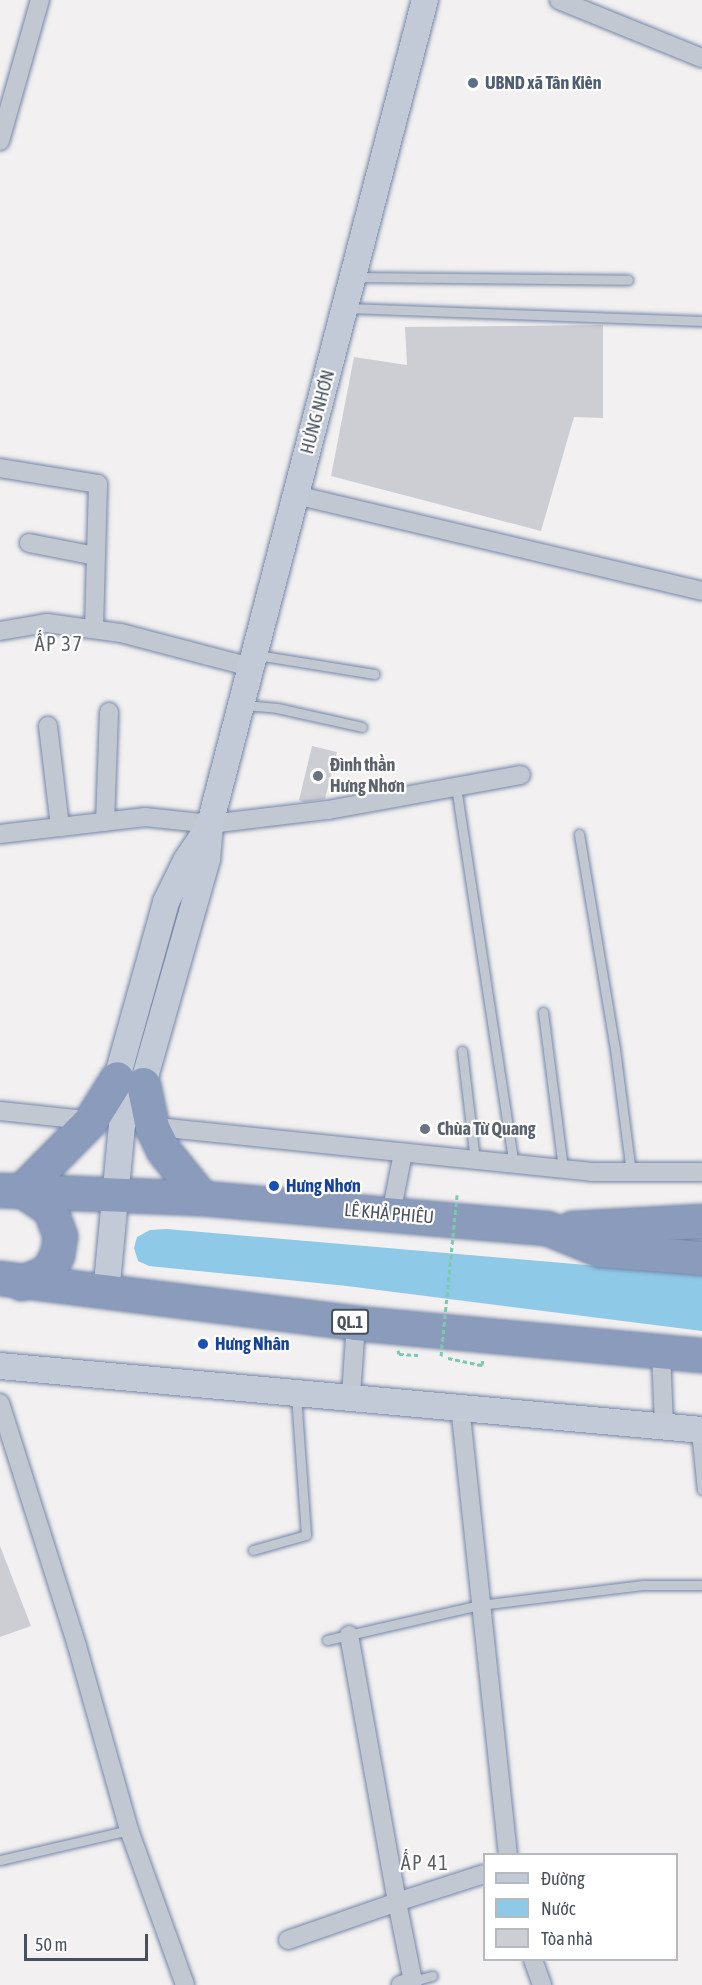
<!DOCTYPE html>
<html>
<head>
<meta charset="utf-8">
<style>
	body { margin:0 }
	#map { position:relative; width:702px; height:1985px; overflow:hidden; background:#f2f0f0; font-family:"Asap Condensed",sans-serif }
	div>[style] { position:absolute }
	.water>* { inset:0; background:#8fc9e8 }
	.building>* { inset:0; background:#cdced4 }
	.path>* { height:3px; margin-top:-1.5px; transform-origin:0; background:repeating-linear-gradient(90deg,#7acaad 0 4.5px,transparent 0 7.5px) }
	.roads { filter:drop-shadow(0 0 2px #7586a8) drop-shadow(0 0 2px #7586a8) }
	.lane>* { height:9px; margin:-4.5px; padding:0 4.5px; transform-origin:4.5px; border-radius:4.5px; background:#c1c8d1 }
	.street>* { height:18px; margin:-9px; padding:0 9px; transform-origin:9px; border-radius:9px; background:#c1c8d1 }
	.secondary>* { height:26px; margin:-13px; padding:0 13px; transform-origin:13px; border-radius:13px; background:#c3cad7 }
	.highway>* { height:33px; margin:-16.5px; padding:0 16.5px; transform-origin:16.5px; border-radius:16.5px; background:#8a9bbc }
	.path-bridge>* { height:3px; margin-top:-1.5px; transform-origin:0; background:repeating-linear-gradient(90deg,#7acaad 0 4.5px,transparent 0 7.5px) }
	.dots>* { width:16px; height:16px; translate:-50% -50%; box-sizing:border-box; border:3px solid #fff; border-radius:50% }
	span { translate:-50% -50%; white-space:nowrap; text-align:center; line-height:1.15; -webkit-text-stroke:4.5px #fff; paint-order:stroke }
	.shield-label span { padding:2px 4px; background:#fff; border:2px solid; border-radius:4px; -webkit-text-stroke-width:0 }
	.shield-label { font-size:16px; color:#48505c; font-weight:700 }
	.service-label { font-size:18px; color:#4e5e75; font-weight:700 }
	.left { translate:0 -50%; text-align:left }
	.street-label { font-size:18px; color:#48505c }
	.worship-label { font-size:18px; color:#5b616d; font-weight:700 }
	.transit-label { font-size:18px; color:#164399; font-weight:700 }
	.neighbourhood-label { font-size:20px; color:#5c5f64; letter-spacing:1.5px }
	.legend { position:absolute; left:483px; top:1853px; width:195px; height:108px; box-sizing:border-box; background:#fff; border:2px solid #b6b9be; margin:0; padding:8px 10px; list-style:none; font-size:18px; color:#48505c }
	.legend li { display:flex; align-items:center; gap:12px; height:30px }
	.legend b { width:30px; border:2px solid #b6b9be }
	.scale { position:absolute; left:24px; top:1934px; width:124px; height:27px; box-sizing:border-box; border:3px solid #48505c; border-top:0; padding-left:8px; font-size:18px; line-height:21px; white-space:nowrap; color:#48505c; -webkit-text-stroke:4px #fff; paint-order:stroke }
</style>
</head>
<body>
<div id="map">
	<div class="water">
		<div style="clip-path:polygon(167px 1229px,702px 1275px,702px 1331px,347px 1286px,149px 1266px,138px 1261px,134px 1248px,137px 1237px,150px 1230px)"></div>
	</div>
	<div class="building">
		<div style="clip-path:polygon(603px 325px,603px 418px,574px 417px,541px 531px,331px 476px,354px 357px,407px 365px,405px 327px)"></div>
		<div style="clip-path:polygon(312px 746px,337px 752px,325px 799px,304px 802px,299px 800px)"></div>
		<div style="clip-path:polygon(0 1546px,31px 1626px,0 1637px)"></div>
	</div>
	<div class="path">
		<div style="left:398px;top:1350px;width:4px;rotate:76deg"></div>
		<div style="left:399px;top:1354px;width:19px;rotate:3deg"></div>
		<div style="left:448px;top:1358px;width:35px;rotate:12deg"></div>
		<div style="left:482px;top:1365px;width:7px;rotate:-82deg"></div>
	</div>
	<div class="roads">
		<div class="lane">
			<div style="left:355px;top:277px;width:273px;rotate:0.6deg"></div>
			<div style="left:347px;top:308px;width:355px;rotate:2.1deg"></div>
			<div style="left:257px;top:655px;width:119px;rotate:9.2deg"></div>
			<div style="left:244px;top:705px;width:33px;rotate:5deg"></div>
			<div style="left:277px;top:708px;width:87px;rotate:12.6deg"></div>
			<div style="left:456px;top:787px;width:381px;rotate:81.3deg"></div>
			<div style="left:579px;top:834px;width:218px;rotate:80.5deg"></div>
			<div style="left:615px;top:1049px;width:125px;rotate:82.6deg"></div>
			<div style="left:543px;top:1012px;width:158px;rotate:82.7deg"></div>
			<div style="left:462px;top:1051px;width:110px;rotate:83.2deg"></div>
			<div style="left:696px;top:1431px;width:59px;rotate:84.2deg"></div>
			<div style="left:253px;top:1550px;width:55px;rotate:-15.8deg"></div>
			<div style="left:306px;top:1535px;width:141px;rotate:-94.1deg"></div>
			<div style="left:327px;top:1640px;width:157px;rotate:-12.9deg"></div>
			<div style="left:480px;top:1605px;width:164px;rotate:-7deg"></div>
			<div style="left:643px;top:1585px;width:59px"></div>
			<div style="left:0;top:1860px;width:132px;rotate:-13.1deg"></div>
			<div style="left:413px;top:1981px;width:20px;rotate:-15deg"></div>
		</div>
		<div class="street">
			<div style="left:559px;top:0;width:154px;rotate:22.1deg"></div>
			<div style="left:0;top:141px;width:147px;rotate:-74.2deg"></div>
			<div style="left:0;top:468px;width:99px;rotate:9.3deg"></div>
			<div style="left:98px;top:484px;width:145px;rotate:91.6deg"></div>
			<div style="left:296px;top:495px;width:417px;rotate:13.3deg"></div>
			<div style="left:29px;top:543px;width:68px;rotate:11deg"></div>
			<div style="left:0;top:631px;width:48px;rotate:-9.7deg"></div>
			<div style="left:47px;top:623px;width:75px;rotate:7.7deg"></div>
			<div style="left:121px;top:633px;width:134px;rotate:14.7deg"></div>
			<div style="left:48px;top:726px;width:102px;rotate:83.2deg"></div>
			<div style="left:60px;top:827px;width:86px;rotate:-6.7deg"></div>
			<div style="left:145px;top:817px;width:65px;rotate:6.1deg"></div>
			<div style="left:210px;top:824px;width:119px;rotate:-6.8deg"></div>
			<div style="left:328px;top:810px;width:196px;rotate:-10.3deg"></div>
			<div style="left:105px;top:822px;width:110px;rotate:-87.9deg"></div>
			<div style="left:0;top:834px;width:60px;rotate:-6.7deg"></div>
			<div style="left:0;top:1111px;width:95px;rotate:6.1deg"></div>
			<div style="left:148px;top:1126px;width:446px;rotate:5.9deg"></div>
			<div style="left:592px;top:1172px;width:110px"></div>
			<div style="left:391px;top:1214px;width:62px;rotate:-78.9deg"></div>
			<div style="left:661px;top:1353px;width:71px;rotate:87.6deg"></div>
			<div style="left:351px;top:1396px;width:73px;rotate:-86.1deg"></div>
			<div style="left:0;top:1403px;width:255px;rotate:72.4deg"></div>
			<div style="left:77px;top:1646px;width:191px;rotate:74.2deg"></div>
			<div style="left:129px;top:1830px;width:165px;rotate:70.1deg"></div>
			<div style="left:460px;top:1406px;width:451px;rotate:83.9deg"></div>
			<div style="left:349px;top:1635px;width:271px;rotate:79.8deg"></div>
			<div style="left:397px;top:1902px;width:91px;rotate:-17.8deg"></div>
			<div style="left:288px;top:1940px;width:115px;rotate:-19.2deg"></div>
			<div style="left:397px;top:1902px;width:81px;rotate:78.6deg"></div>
			<div style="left:413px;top:1981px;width:13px;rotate:162deg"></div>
			<div style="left:533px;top:1960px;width:27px;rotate:70deg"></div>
		</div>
		<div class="secondary">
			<div style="left:122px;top:1124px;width:45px;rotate:-62.3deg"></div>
			<div style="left:143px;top:1084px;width:234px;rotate:-74.1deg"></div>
			<div style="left:207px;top:859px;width:35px;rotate:-85deg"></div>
			<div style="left:210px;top:824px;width:852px;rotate:-75.38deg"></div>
			<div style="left:106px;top:1294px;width:171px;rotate:-84.6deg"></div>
			<div style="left:122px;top:1124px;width:46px;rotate:-96.2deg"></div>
			<div style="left:117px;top:1078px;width:183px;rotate:-74.4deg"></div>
			<div style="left:166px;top:902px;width:46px;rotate:-64deg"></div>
			<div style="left:186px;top:861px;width:43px;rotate:-56.3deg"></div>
			<div style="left:0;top:1366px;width:705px;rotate:5.21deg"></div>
		</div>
		<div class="highway">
			<div style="left:143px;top:1084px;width:44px;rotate:78.2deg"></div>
			<div style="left:152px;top:1127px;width:25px;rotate:64deg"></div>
			<div style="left:163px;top:1150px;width:62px;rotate:50.9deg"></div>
			<div style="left:0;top:1190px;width:202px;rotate:2.3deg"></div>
			<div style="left:202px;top:1198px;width:346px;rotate:5deg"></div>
			<div style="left:547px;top:1228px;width:58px;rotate:22.2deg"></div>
			<div style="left:601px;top:1250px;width:101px;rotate:4.5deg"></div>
			<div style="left:22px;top:1190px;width:98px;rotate:-45.4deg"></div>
			<div style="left:91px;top:1120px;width:49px;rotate:-58.2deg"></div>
			<div style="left:572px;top:1228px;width:130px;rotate:-3.1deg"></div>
			<div style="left:0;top:1278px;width:359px;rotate:7.2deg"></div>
			<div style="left:356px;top:1323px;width:347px;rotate:5.3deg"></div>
			<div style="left:21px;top:1283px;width:28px;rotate:-23deg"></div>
			<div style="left:47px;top:1272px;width:20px;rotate:-60deg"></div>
			<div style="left:57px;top:1255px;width:19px;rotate:-81deg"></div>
			<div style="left:60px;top:1236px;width:29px;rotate:-110deg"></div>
			<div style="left:50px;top:1209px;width:34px;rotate:-146deg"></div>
		</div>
	</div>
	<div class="path-bridge">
		<div style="left:441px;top:1356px;width:162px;rotate:-84.3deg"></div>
	</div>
	<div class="dots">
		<div style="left:473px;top:83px;background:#5c6f8a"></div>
		<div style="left:318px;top:776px;background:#6b7280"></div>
		<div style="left:425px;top:1129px;background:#6b7280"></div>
		<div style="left:274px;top:1186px;background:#1a4fb4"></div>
		<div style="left:203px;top:1344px;background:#1a4fb4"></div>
	</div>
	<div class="shield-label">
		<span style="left:350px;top:1322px">QL.1</span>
	</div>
	<div class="service-label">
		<span class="left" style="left:485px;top:83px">UBND xã Tân Kiên</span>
	</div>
	<div class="street-label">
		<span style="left:318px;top:412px;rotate:-75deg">HƯNG NHƠN</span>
		<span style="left:389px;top:1214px;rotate:5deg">LÊ KHẢ PHIÊU</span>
	</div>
	<div class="worship-label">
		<span class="left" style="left:330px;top:776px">Đình thần<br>Hưng Nhơn</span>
		<span class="left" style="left:437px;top:1129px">Chùa Từ Quang</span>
	</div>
	<div class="transit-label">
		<span class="left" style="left:286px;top:1186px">Hưng Nhơn</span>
		<span class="left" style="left:215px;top:1344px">Hưng Nhân</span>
	</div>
	<div class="neighbourhood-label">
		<span style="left:59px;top:643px">ẤP 37</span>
		<span style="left:425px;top:1862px">ẤP 41</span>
	</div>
	<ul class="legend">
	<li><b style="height:8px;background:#c3cad7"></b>Đường</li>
	<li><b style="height:16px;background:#8fc9e8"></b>Nước</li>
	<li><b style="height:16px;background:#cdced4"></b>Tòa nhà</li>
	</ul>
	<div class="scale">50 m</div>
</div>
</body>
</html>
